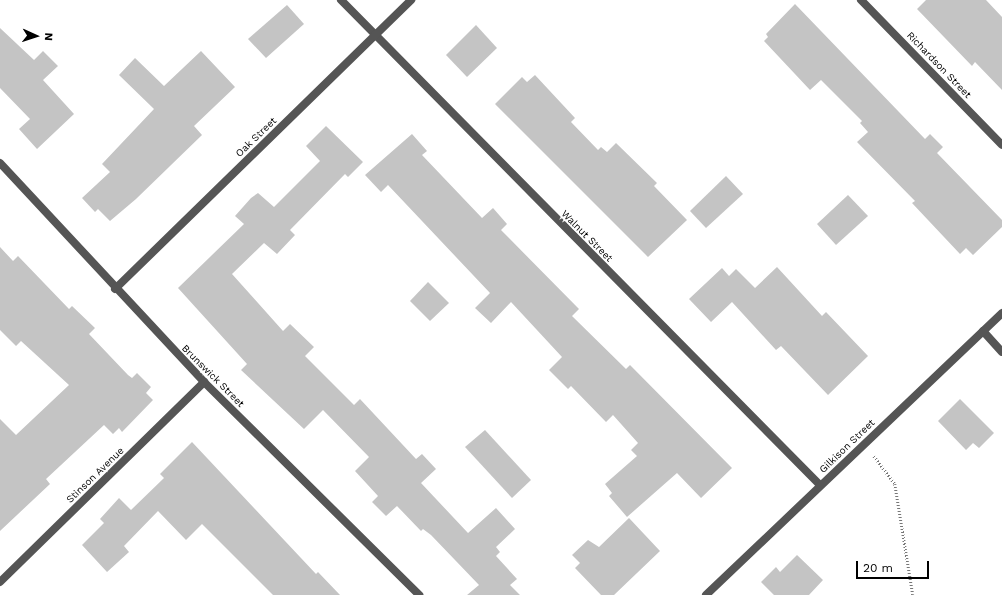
<!DOCTYPE html>
<html>
<head>
<meta charset="utf-8">
<style>
	body { margin:0 }
	#map { position:relative; width:1002px; height:595px; overflow:hidden; background:#fff; font-family:"Work Sans",sans-serif }
	div>[style] { position:absolute }
	.building>* { inset:0; background:#c4c4c4 }
	.path>* { height:2.5px; margin-top:-1.25px; transform-origin:0; background:repeating-linear-gradient(90deg,#777 0 1px,transparent 0 3px) }
	.street>* { height:8px; margin:-4px; padding:0 4px; transform-origin:4px; border-radius:4px; background:#555 }
	span { translate:-50% -50%; white-space:nowrap; text-align:center; line-height:1.15; -webkit-text-stroke:3px #fff; paint-order:stroke }
	.street-label { font-size:10px; color:#000 }
	.north { position:absolute; left:16px; top:16px; width:40px; height:40px; -webkit-text-stroke:3px #fff; paint-order:stroke; rotate:93deg; font-size:11px; font-weight:700; line-height:16px; text-align:center; color:#000 }
	.north::after { content:''; display:block; margin:auto; width:14px; height:18px; background:#000; clip-path:polygon(50% 0,100% 100%,50% 72%,0 100%) }
	.scale { position:absolute; left:856px; top:561px; width:73px; height:18px; box-sizing:border-box; border:2px solid #000; border-top:0; padding-left:5px; font-size:12px; line-height:14px; white-space:nowrap; color:#000; -webkit-text-stroke:3px #fff; paint-order:stroke }
</style>
</head>
<body>
<div id="map">
	<div class="building">
		<div style="clip-path:polygon(926px 0,986px 0,1002px 17px,1002px 90px,975px 62px,972px 66px,917px 9px)"></div>
		<div style="clip-path:polygon(795px 4px,925px 139px,930px 134px,943px 147px,937px 153px,1002px 220px,1002px 227px,973px 255px,966px 248px,960px 254px,912px 203px,915px 201px,857px 142px,868px 132px,860px 123px,862px 121px,821px 80px,810px 90px,764px 41px,768px 37px,766px 34px)"></div>
		<div style="clip-path:polygon(287px 5px,304px 24px,266px 58px,248px 39px)"></div>
		<div style="clip-path:polygon(476px 25px,497px 48px,467px 77px,446px 55px)"></div>
		<div style="clip-path:polygon(0 28px,34px 60px,43px 51px,58px 66px,43px 80px,74px 114px,37px 149px,19px 129px,30px 119px,0 88px)"></div>
		<div style="clip-path:polygon(201px 51px,235px 87px,194px 126px,202px 135px,136px 199px,110px 221px,98px 209px,95px 212px,82px 198px,110px 172px,102px 164px,154px 109px,119px 75px,135px 58px,164px 86px)"></div>
		<div style="clip-path:polygon(535px 75px,575px 118px,571px 122px,598px 150px,601px 147px,607px 152px,616px 143px,657px 183px,654px 186px,687px 220px,648px 257px,495px 104px,522px 77px,527px 82px)"></div>
		<div style="clip-path:polygon(326px 126px,363px 162px,348px 177px,345px 174px,290px 230px,295px 235px,277px 254px,264px 243px,232px 274px,283px 331px,290px 324px,314px 347px,305px 356px,354px 405px,360px 399px,416px 459px,422px 454px,436px 469px,421px 483px,468px 533px,496px 508px,515px 529px,496px 547px,500px 552px,496px 556px,517px 579px,510px 585px,520px 595px,467px 595px,479px 585px,431px 535px,423px 529px,421px 531px,397px 506px,386px 516px,372px 502px,378px 496px,355px 471px,369px 457px,323px 410px,304px 429px,241px 370px,247px 364px,178px 288px,244px 224px,235px 216px,251px 198px,258px 193px,274px 207px,320px 161px,306px 146px)"></div>
		<div style="clip-path:polygon(412px 134px,427px 151px,422px 155px,482px 218px,493px 208px,507px 224px,501px 230px,579px 309px,572px 316px,626px 369px,630px 365px,732px 468px,701px 498px,677px 473px,627px 517px,609px 496px,612px 493px,605px 484px,637px 456px,631px 450px,638px 443px,613px 415px,606px 422px,571px 386px,568px 389px,549px 370px,562px 357px,511px 302px,491px 323px,475px 308px,490px 293px,388px 185px,381px 192px,365px 175px)"></div>
		<div style="clip-path:polygon(726px 176px,743px 194px,706px 228px,690px 211px)"></div>
		<div style="clip-path:polygon(848px 195px,868px 216px,836px 245px,817px 224px)"></div>
		<div style="clip-path:polygon(0 247px,13px 261px,18px 256px,69px 309px,72px 306px,95px 328px,89px 334px,128px 375px,132px 378px,137px 373px,151px 387px,146px 393px,153px 400px,122px 432px,119px 428px,113px 434px,104px 425px,46px 479px,50px 484px,0 531px,0 419px,16px 435px,69px 385px,21px 341px,16px 346px,0 330px)"></div>
		<div style="clip-path:polygon(777px 267px,822px 316px,826px 312px,868px 356px,828px 395px,781px 346px,776px 350px,732px 302px,711px 322px,689px 299px,722px 268px,729px 276px,736px 269px,755px 288px)"></div>
		<div style="clip-path:polygon(428px 282px,449px 303px,430px 321px,410px 301px)"></div>
		<div style="clip-path:polygon(960px 399px,994px 433px,979px 448px,973px 443px,966px 450px,938px 421px)"></div>
		<div style="clip-path:polygon(485px 430px,531px 480px,512px 498px,465px 447px)"></div>
		<div style="clip-path:polygon(192px 442px,316px 574px,318px 572px,340px 595px,273px 595px,202px 524px,186px 540px,158px 511px,124px 546px,129px 552px,107px 572px,82px 545px,104px 523px,100px 519px,119px 498px,131px 510px,164px 478px,160px 474px)"></div>
		<div style="clip-path:polygon(629px 518px,660px 551px,614px 595px,601px 595px,575px 568px,580px 563px,572px 555px,588px 540px,599px 547px)"></div>
		<div style="clip-path:polygon(797px 555px,823px 580px,809px 595px,774px 595px,761px 582px,776px 567px,780px 572px)"></div>
	</div>
	<div class="path">
		<div style="left:874px;top:456px;width:35px;rotate:53deg"></div>
		<div style="left:895px;top:484px;width:112px;rotate:80.8deg"></div>
	</div>
	<div class="street">
		<div style="left:341px;top:0;width:682px;rotate:45.36deg"></div>
		<div style="left:861px;top:0;width:202px;rotate:45.8deg"></div>
		<div style="left:0;top:163px;width:299px;rotate:47deg"></div>
		<div style="left:204px;top:382px;width:303px;rotate:44.7deg"></div>
		<div style="left:115px;top:289px;width:414px;rotate:-44.3deg"></div>
		<div style="left:983px;top:331px;width:28px;rotate:48deg"></div>
		<div style="left:0;top:582px;width:286px;rotate:-44.4deg"></div>
		<div style="left:706px;top:595px;width:409px;rotate:-43.6deg"></div>
	</div>
	<div class="street-label">
		<span style="left:939px;top:65px;rotate:46deg">Richardson Street</span>
		<span style="left:256px;top:137px;rotate:-44deg">Oak Street</span>
		<span style="left:587px;top:236px;rotate:45deg">Walnut Street</span>
		<span style="left:213px;top:376px;rotate:45deg">Brunswick Street</span>
		<span style="left:847px;top:446px;rotate:-44deg">Gilkison Street</span>
		<span style="left:95px;top:475px;rotate:-44deg">Stinson Avenue</span>
	</div>
	<div class="north">N</div>
	<div class="scale">20 m</div>
</div>
</body>
</html>
